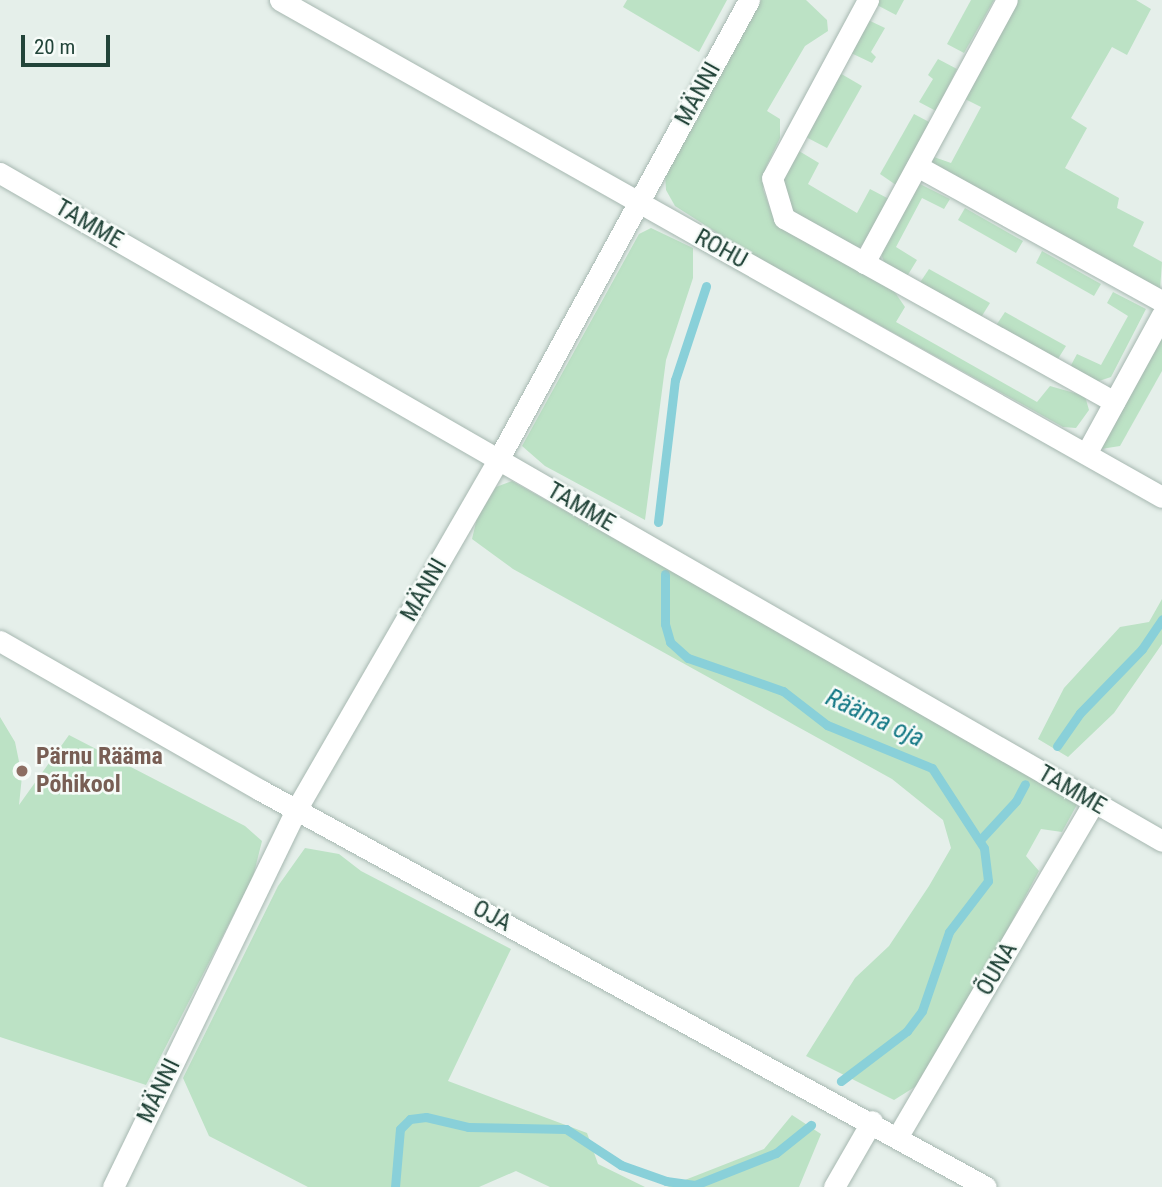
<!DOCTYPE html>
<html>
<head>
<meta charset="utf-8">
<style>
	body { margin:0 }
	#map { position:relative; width:1162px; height:1187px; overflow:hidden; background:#e5efea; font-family:"Roboto Condensed",sans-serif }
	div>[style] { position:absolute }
	.green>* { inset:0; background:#bce2c5 }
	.stream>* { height:9px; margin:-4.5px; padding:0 4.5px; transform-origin:4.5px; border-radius:4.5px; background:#89d0d9 }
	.roads { filter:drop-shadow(0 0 2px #a7b8b1) drop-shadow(0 0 2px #a7b8b1) }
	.minor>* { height:21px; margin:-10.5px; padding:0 10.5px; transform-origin:10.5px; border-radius:10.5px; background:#fff }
	.tertiary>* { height:21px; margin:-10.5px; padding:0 10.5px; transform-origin:10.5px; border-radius:10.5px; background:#fff }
	.dots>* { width:19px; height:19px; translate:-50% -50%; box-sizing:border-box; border:4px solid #f6fbf8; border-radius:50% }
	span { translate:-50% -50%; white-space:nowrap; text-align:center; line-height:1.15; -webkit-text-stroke:5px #f6fbf8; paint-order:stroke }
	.street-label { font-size:24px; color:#224439 }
	.education-label { font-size:24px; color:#785e54; font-weight:700 }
	.left { translate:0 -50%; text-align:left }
	.water-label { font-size:26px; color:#157986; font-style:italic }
	.scale { position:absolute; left:21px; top:35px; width:89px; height:32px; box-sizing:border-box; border:4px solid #224439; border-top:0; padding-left:9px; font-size:21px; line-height:24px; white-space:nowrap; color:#224439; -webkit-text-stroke:5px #f6fbf8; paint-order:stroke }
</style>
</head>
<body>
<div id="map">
	<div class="green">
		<div style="clip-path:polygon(627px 0,727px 0,699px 52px,623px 7px)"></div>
		<div style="clip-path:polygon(758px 0,806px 0,827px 20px,828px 31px,805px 46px,767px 111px,780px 119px,780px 138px,766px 167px,763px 189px,772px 214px,894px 291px,905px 307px,896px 322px,1037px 402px,1050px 386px,1085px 396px,1089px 410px,1076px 428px,1063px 427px,741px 248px,675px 206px,666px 190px,665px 174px)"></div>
		<div style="clip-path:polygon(880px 0,904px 0,896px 15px,877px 5px)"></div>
		<div style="clip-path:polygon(971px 0,994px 0,964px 53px,947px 44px)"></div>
		<div style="clip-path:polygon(1017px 0,1136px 0,1151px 9px,1127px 55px,1112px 47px,1071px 118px,1087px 128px,1065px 168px,1119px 198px,1117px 208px,1144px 222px,1133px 246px,1162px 262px,1160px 290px,927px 164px,931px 156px,951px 163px,981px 107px,963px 98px)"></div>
		<div style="clip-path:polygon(866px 19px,885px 28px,871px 52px,876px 57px,872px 63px,849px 52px)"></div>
		<div style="clip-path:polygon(938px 59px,957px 69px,936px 111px,919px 102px,933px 79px,928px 75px)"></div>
		<div style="clip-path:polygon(838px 72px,862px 86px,827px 148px,802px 135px)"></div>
		<div style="clip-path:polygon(914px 114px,931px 123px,896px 185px,880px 174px)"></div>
		<div style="clip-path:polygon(794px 148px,819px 163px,808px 184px,857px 213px,870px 189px,889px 199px,864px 244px,857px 248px,795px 214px,786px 203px,781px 194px,784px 165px)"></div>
		<div style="clip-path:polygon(920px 184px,950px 199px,944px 209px,922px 198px,896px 247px,917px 260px,906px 278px,885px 265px,880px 251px,914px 186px)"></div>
		<div style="clip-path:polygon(965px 208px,1023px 241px,1016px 253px,958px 220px)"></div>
		<div style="clip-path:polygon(651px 228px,693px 248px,693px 278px,666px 360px,645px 520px,545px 466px,522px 446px,639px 234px)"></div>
		<div style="clip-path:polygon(1042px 251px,1101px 284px,1094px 296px,1036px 263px)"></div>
		<div style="clip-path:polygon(929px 269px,990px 303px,980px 319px,919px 284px)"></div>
		<div style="clip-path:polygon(1113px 292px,1146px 309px,1111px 377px,1093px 383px,1069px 369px,1077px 354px,1101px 365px,1128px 316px,1107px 303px)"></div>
		<div style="clip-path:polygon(1005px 312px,1066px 346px,1056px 362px,995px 327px)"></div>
		<div style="clip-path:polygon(1162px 332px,1162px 371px,1120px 446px,1101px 449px)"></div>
		<div style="clip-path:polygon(512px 481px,1079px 801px,1062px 832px,1041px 829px,1026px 856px,1039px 871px,952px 1033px,918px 1085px,894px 1100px,806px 1056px,855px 978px,889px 946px,929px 886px,951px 848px,943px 820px,892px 779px,513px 569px,472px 539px,477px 518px,496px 487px)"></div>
		<div style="clip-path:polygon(1162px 599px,1162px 644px,1114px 713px,1068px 757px,1038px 739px,1064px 688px,1120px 627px,1149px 622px)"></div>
		<div style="clip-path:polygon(0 717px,15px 742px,22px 776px,19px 805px,69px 735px,245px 826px,262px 841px,253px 877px,146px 1085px,0 1037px)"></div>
		<div style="clip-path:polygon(305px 848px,339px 854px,361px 871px,511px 949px,448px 1081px,587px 1133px,598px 1164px,645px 1187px,550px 1187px,516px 1171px,479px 1187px,308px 1187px,209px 1136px,183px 1078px,278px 886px)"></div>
		<div style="clip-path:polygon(792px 1115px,821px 1134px,799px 1187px,667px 1187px,764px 1149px)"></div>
	</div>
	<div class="stream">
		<div style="left:658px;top:522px;width:143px;rotate:-83.2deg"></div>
		<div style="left:675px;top:380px;width:99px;rotate:-71.7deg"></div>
		<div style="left:665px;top:574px;width:50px;rotate:90deg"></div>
		<div style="left:665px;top:624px;width:19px;rotate:74deg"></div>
		<div style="left:670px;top:642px;width:24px;rotate:42deg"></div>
		<div style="left:688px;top:658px;width:101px;rotate:19.2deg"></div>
		<div style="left:783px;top:691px;width:56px;rotate:37.7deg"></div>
		<div style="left:827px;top:725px;width:113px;rotate:22.3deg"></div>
		<div style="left:932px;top:768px;width:95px;rotate:57deg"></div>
		<div style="left:984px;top:848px;width:33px;rotate:83deg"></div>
		<div style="left:988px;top:881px;width:64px;rotate:127.4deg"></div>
		<div style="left:949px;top:932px;width:83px;rotate:108.9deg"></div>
		<div style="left:922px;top:1011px;width:25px;rotate:127deg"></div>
		<div style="left:907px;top:1031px;width:83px;rotate:142.9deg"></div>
		<div style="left:1057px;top:746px;width:40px;rotate:-55.1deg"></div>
		<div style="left:1080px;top:713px;width:89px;rotate:-45.9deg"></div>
		<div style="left:1142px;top:649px;width:36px;rotate:-56deg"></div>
		<div style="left:980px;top:840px;width:53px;rotate:-47.3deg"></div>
		<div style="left:1016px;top:801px;width:19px;rotate:-62deg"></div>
		<div style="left:395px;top:1187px;width:58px;rotate:-85.1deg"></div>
		<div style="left:400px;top:1129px;width:14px;rotate:-45deg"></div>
		<div style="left:410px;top:1119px;width:16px;rotate:-7deg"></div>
		<div style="left:426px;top:1117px;width:43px;rotate:13.4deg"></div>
		<div style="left:468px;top:1127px;width:98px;rotate:1.2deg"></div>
		<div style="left:566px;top:1129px;width:66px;rotate:33.2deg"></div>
		<div style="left:621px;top:1165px;width:48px;rotate:19.6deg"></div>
		<div style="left:666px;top:1181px;width:29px;rotate:8deg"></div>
		<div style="left:695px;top:1185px;width:87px;rotate:-21.6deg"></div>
		<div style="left:776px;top:1153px;width:45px;rotate:-38.7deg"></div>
	</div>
	<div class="roads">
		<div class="minor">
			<div style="left:280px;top:0;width:1012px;rotate:29.4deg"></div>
			<div style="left:868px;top:0;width:202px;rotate:118.3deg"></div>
			<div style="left:772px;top:178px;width:42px;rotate:73.3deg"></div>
			<div style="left:784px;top:218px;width:378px;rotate:29.1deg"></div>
			<div style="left:917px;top:166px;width:280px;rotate:28.9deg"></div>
			<div style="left:0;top:173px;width:1340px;rotate:29.89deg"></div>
			<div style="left:864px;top:263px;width:299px;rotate:-61.5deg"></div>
			<div style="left:1087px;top:452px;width:156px;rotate:-61.3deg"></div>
			<div style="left:898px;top:1136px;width:387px;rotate:-59.6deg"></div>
			<div style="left:113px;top:1187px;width:419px;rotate:-64.1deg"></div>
			<div style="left:296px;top:810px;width:404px;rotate:-60deg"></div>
			<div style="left:498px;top:460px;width:524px;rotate:-61.38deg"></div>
			<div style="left:834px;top:1187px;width:76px;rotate:-60.1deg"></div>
		</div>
		<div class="tertiary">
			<div style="left:0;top:641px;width:300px;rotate:29.8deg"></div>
			<div style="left:260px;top:790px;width:827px;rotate:28.67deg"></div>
		</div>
	</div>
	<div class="dots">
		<div style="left:22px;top:771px;background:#8d6e63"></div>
	</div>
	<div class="street-label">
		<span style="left:698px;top:94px;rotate:-61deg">MÄNNI</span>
		<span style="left:89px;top:224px;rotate:30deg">TAMME</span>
		<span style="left:721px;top:249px;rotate:29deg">ROHU</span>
		<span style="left:581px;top:507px;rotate:30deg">TAMME</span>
		<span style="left:424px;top:590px;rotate:-60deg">MÄNNI</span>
		<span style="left:1072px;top:790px;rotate:30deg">TAMME</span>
		<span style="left:492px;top:916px;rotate:28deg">OJA</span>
		<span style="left:997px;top:969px;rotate:-60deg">ÕUNA</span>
		<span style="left:159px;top:1091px;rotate:-64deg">MÄNNI</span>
	</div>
	<div class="education-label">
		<span class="left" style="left:36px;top:771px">Pärnu Rääma<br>Põhikool</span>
	</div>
	<div class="water-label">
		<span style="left:875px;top:718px;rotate:25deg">Rääma oja</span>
	</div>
	<div class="scale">20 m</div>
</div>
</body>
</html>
